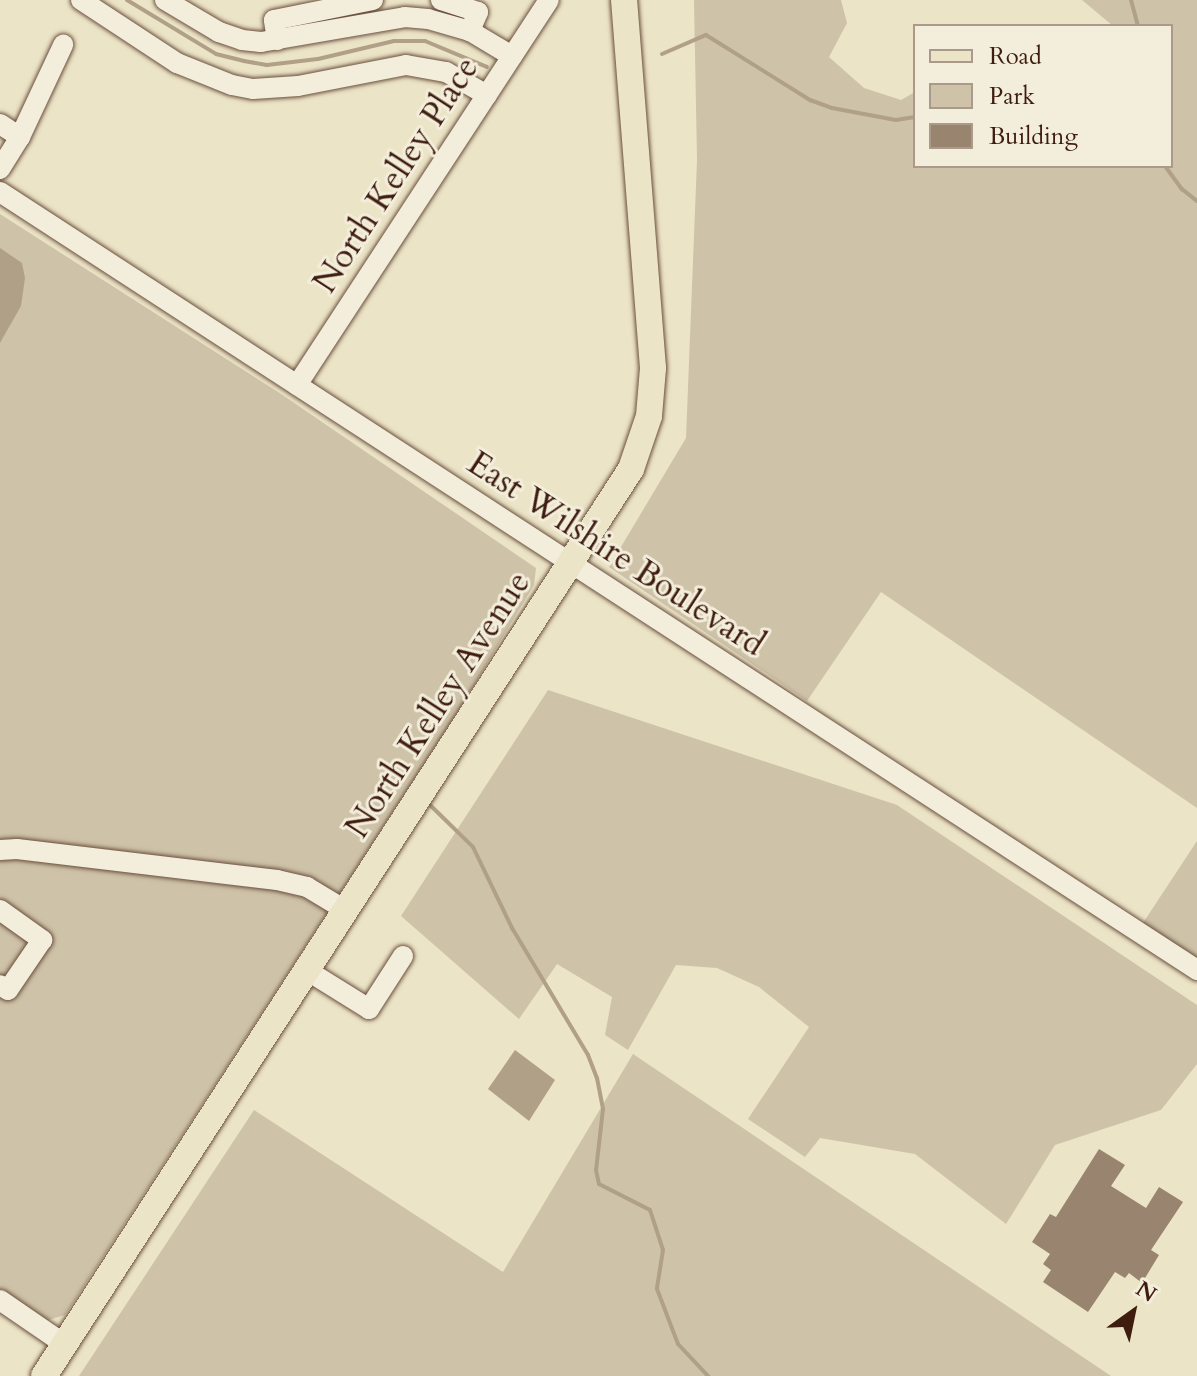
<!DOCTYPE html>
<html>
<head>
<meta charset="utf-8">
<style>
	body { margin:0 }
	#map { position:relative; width:1197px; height:1376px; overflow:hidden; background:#ece4c7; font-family:Cardo,serif }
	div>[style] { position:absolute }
	.green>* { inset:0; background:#cec2a8 }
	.water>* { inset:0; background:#b1a088 }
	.stream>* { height:4px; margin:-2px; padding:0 2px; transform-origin:2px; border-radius:2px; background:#b1a088 }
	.building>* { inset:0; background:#98846f }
	.roads { filter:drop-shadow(0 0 2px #6a4f3d) drop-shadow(0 0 2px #6a4f3d) }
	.minor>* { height:20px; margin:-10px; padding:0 10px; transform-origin:10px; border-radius:10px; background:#f3eddb }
	.major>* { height:26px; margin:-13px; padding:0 13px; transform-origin:13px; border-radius:13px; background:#ece4c7 }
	span { translate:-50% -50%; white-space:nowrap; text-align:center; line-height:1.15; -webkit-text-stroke:6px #f3eddb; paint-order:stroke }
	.street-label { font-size:34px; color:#3e1d0f }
	.legend { position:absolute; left:913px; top:24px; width:260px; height:144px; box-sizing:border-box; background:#f3eddb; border:2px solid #ab9a89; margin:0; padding:10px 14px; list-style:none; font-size:24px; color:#3e1d0f }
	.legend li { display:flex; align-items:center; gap:16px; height:40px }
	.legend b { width:40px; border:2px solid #ab9a89 }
	.north { position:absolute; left:1093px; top:1272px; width:80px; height:80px; -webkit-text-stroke:6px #f3eddb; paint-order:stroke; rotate:33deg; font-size:22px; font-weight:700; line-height:32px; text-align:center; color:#3e1d0f }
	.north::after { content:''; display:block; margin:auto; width:28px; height:36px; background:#3e1d0f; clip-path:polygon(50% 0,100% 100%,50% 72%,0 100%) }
</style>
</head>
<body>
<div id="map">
	<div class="green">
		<div style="clip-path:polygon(694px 0,841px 0,847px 23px,829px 57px,864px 88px,901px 100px,915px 92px,915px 166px,1171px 166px,1171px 26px,1113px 26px,1082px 0,1197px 0,1197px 808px,881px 592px,807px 701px,609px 567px,686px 438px,697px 160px)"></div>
		<div style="clip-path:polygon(0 214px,281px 394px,536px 568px,534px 585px,459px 710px,65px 1315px,45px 1321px,0 1291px)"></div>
		<div style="clip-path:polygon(548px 690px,897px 805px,1197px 1005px,1197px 1064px,1161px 1110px,1055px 1145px,1006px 1224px,915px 1154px,820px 1138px,805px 1157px,748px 1119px,809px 1027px,759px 987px,717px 968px,676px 965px,628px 1050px,605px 1035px,612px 997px,557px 964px,519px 1019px,401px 916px)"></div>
		<div style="clip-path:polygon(1197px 841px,1197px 959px,1143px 923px)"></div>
		<div style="clip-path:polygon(633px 1054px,1111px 1376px,79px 1376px,254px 1110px,503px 1272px)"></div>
	</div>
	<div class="water">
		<div style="clip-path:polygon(0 248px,22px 263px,25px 278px,21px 306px,0 343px)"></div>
		<div style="clip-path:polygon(515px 1050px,555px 1080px,529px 1121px,488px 1089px)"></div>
	</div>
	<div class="stream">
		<div style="left:127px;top:0;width:104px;rotate:31.2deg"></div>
		<div style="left:216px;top:54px;width:29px;rotate:14deg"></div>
		<div style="left:244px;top:61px;width:23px;rotate:10deg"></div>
		<div style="left:267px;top:65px;width:51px;rotate:-6.7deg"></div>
		<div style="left:318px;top:59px;width:78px;rotate:-13.3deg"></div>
		<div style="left:394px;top:41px;width:31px"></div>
		<div style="left:425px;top:41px;width:67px;rotate:22.8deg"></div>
		<div style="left:1131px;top:0;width:27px;rotate:75deg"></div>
		<div style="left:662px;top:54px;width:48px;rotate:-23.4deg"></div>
		<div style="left:706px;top:35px;width:123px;rotate:32deg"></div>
		<div style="left:810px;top:100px;width:23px;rotate:20deg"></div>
		<div style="left:832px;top:108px;width:65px;rotate:10.6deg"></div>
		<div style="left:896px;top:120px;width:19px;rotate:-9deg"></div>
		<div style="left:1165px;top:166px;width:29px;rotate:54deg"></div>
		<div style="left:1182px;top:189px;width:19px;rotate:39deg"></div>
		<div style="left:430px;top:805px;width:60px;rotate:44.3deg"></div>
		<div style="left:473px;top:847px;width:90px;rotate:64.3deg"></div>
		<div style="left:512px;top:928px;width:148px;rotate:59.1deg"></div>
		<div style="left:588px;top:1055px;width:25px;rotate:69deg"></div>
		<div style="left:597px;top:1078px;width:32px;rotate:79deg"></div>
		<div style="left:603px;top:1109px;width:61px;rotate:96.5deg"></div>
		<div style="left:596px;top:1170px;width:14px;rotate:78deg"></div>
		<div style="left:599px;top:1184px;width:57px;rotate:27deg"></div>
		<div style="left:650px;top:1210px;width:42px;rotate:72deg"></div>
		<div style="left:663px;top:1250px;width:39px;rotate:99deg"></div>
		<div style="left:657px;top:1289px;width:59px;rotate:69.1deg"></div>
		<div style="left:678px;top:1344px;width:44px;rotate:46.8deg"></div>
	</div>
	<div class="building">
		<div style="clip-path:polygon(1099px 1149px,1125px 1165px,1111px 1186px,1146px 1208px,1159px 1187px,1183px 1202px,1151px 1250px,1159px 1255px,1142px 1283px,1129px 1273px,1125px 1278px,1115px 1272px,1088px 1312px,1043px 1282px,1051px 1270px,1043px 1264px,1050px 1254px,1032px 1242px,1050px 1214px,1056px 1217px)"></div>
	</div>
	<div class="roads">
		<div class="minor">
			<div style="left:81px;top:0;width:115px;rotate:33.3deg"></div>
			<div style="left:177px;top:63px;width:59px;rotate:21.8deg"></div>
			<div style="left:232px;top:85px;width:21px;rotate:11deg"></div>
			<div style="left:253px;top:89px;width:45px;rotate:-3.8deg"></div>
			<div style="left:298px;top:86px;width:110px;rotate:-11deg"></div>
			<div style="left:406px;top:65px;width:41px;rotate:9.9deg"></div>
			<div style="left:446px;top:72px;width:47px;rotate:29.3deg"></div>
			<div style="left:165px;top:0;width:63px;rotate:30.7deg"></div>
			<div style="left:219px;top:32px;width:24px;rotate:19deg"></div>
			<div style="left:242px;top:40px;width:19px;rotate:6deg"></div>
			<div style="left:261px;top:42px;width:146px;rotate:-9.8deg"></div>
			<div style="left:405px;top:17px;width:23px;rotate:5deg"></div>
			<div style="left:428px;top:19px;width:44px;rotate:15.9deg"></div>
			<div style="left:470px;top:31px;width:49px;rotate:30.8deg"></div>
			<div style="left:441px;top:0;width:39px;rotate:18deg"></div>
			<div style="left:478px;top:12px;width:21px;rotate:113deg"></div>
			<div style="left:277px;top:40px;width:20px;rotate:-99deg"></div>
			<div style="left:274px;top:20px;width:101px;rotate:-11.4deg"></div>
			<div style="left:0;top:124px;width:24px;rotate:33deg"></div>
			<div style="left:0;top:169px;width:38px;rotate:-58deg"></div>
			<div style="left:20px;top:137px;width:102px;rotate:-64.9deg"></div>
			<div style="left:0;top:192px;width:1428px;rotate:33.02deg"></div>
			<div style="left:297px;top:385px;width:460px;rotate:-56.8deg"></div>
			<div style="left:0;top:850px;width:17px;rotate:-3deg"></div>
			<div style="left:17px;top:849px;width:262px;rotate:6.8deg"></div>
			<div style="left:277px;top:880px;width:31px;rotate:13deg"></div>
			<div style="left:307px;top:887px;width:47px;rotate:31deg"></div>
			<div style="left:0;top:910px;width:52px;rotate:35.5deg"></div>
			<div style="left:42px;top:940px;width:60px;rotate:124.2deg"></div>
			<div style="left:8px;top:990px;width:9px;rotate:-148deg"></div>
			<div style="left:308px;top:971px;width:72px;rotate:31.9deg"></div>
			<div style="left:369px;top:1009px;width:63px;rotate:-57.3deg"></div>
			<div style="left:0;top:1300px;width:78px;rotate:34.5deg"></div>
		</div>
		<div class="major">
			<div style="left:44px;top:1376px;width:1080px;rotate:-57.09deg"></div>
			<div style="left:631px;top:469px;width:56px;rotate:-71.2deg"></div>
			<div style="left:649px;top:416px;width:48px;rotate:-85.2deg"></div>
			<div style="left:653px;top:368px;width:369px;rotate:-94.5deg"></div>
		</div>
	</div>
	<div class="street-label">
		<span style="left:396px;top:175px;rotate:-57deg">North Kelley Place</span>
		<span style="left:616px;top:554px;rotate:33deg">East Wilshire Boulevard</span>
		<span style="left:438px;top:705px;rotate:-57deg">North Kelley Avenue</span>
	</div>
	<ul class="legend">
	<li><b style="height:10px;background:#ece4c7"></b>Road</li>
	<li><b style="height:22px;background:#cec2a8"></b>Park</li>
	<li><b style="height:22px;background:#98846f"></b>Building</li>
	</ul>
	<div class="north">N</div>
</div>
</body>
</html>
